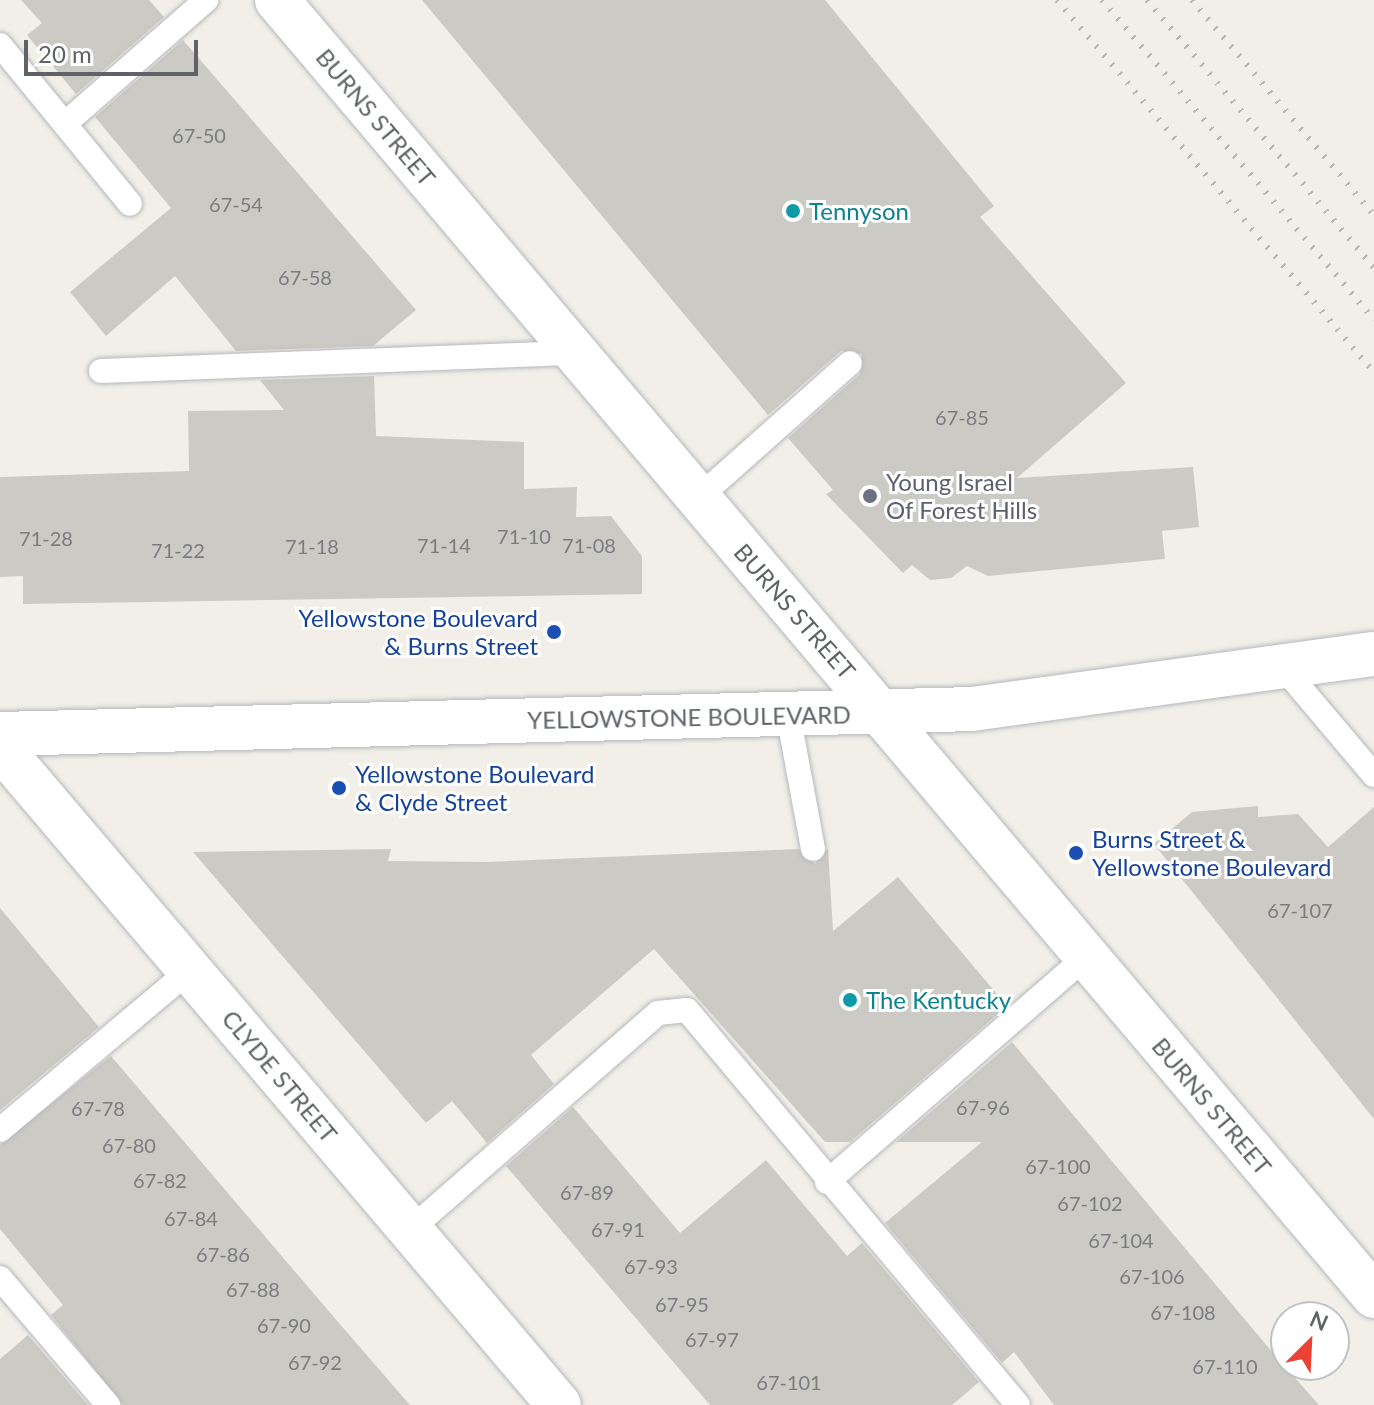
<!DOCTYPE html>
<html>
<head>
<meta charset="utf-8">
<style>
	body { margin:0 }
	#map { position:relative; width:1374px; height:1405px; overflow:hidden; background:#f1efe8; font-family:Lato,sans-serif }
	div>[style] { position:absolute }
	.building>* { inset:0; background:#cccac5 }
	.roads { filter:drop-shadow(0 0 2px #b5b8bc) drop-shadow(0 0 2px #b5b8bc) }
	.lane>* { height:24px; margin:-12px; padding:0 12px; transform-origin:12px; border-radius:12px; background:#fff }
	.street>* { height:44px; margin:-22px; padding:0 22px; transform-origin:22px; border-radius:22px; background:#fff }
	.secondary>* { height:44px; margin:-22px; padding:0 22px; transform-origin:22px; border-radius:22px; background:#fff }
	.rail>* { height:6px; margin-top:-3px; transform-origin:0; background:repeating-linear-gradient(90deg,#b6b7b8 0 2px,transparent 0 12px) }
	.dots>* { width:22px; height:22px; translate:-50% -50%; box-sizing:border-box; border:4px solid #fff; border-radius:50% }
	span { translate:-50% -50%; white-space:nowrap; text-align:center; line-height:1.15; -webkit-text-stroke:6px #fff; paint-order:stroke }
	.number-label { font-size:20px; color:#7a7d7f }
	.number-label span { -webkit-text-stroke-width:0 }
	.street-label { font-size:24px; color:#5f6368 }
	.culture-label { font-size:24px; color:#0d838f }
	.left { translate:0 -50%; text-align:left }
	.worship-label { font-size:24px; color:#5b616d }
	.transit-label { font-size:24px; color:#164399 }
	.right { translate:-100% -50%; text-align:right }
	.north { position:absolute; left:1270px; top:1301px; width:80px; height:80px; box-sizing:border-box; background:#fff; border:2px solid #bfc1c3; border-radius:50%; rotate:24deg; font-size:22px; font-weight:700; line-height:32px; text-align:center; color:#5f6368 }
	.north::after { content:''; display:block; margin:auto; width:28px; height:36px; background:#ea4335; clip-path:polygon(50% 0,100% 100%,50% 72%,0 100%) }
	.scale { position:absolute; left:24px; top:40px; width:174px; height:36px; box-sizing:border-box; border:4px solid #5f6368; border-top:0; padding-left:10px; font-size:24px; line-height:28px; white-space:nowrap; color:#5f6368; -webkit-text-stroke:6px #fff; paint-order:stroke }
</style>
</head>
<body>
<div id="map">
	<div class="building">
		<div style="clip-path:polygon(21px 0,149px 0,164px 17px,76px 94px,27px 35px,42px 23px)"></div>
		<div style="clip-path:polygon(422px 0,825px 0,994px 206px,980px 217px,1126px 383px,1017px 478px,1193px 467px,1199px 527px,1162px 531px,1165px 559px,988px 576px,967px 566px,951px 578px,930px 580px,912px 565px,903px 573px,826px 494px,833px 490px,788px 438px,860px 374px,862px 354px,841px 351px,768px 415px)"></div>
		<div style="clip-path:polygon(183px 40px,416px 310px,373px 346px,236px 351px,175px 276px,106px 336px,70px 292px,171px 208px,95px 117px)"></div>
		<div style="clip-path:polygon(374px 376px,376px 436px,524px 442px,524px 489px,577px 487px,576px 517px,611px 516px,642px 556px,642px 594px,23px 604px,23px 576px,0 577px,0 477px,189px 471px,188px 411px,284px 410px,260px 380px)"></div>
		<div style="clip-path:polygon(1258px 806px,1258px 817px,1298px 814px,1328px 847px,1374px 807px,1374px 1119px,1154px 844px,1192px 812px)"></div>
		<div style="clip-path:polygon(828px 848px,833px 931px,898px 877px,1007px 1006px,850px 1142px,825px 1142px,654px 949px,531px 1055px,554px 1084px,487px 1143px,452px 1101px,426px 1123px,193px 852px,391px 849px,388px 861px,486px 862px,798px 849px,815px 864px)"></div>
		<div style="clip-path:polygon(0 908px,99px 1027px,0 1110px)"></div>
		<div style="clip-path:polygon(1012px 1042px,1273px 1353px,1319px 1405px,1054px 1405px,1014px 1352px,1002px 1363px,885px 1223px,982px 1142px,896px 1142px)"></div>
		<div style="clip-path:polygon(111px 1056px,332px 1315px,410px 1405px,123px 1405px,51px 1315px,63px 1305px,0 1229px,0 1145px)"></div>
		<div style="clip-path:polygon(573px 1107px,680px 1233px,766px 1160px,847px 1256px,862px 1243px,979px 1382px,952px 1405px,710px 1405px,506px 1166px)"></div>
		<div style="clip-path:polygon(28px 1335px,88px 1405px,0 1405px,0 1359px)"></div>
	</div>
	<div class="roads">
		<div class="lane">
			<div style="left:0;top:45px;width:205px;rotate:50.7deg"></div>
			<div style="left:68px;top:121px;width:184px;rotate:-41.2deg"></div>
			<div style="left:101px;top:371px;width:476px;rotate:-2.2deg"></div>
			<div style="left:698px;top:498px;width:203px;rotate:-41.6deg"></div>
			<div style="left:1281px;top:665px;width:144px;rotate:49.8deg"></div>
			<div style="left:788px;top:714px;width:137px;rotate:79.5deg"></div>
			<div style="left:0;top:1130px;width:248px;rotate:-40.1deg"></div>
			<div style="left:827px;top:1182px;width:342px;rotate:-41deg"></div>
			<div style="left:410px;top:1230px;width:330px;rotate:-41.2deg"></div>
			<div style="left:658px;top:1013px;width:29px;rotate:-6deg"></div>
			<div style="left:687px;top:1010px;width:515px;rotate:50.04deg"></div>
			<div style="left:0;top:1278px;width:167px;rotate:49.6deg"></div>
		</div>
		<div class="street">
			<div style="left:277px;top:0;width:1698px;rotate:49.75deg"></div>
			<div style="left:0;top:747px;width:863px;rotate:49.65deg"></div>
		</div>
		<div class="secondary">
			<div style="left:0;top:734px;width:972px;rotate:-1.47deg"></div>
			<div style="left:972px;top:709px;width:406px;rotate:-7.8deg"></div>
		</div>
	</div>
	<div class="rail">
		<div style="left:1057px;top:0;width:490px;rotate:49.6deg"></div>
		<div style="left:1102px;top:0;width:420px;rotate:49.6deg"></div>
		<div style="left:1147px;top:0;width:351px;rotate:49.7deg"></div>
		<div style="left:1192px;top:0;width:282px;rotate:49.8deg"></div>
	</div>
	<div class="dots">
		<div style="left:793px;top:211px;background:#0f9aa8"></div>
		<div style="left:870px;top:496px;background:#6b7280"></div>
		<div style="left:554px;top:632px;background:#1a4fb4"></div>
		<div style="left:339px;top:788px;background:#1a4fb4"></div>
		<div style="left:1076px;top:853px;background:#1a4fb4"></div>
		<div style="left:850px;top:1000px;background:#0f9aa8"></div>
	</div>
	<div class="number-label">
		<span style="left:199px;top:135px">67-50</span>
		<span style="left:236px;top:204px">67-54</span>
		<span style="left:305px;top:277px">67-58</span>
		<span style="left:962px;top:417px">67-85</span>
		<span style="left:524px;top:536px">71-10</span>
		<span style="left:46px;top:538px">71-28</span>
		<span style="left:444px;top:545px">71-14</span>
		<span style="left:589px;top:545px">71-08</span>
		<span style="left:312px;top:546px">71-18</span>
		<span style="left:178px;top:550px">71-22</span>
		<span style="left:1300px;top:910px">67-107</span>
		<span style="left:983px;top:1107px">67-96</span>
		<span style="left:98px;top:1108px">67-78</span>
		<span style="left:129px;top:1145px">67-80</span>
		<span style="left:1058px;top:1166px">67-100</span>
		<span style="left:160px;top:1180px">67-82</span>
		<span style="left:587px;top:1192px">67-89</span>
		<span style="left:1090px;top:1203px">67-102</span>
		<span style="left:191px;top:1218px">67-84</span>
		<span style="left:618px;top:1229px">67-91</span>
		<span style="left:1121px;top:1240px">67-104</span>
		<span style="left:223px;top:1254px">67-86</span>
		<span style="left:651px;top:1266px">67-93</span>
		<span style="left:1152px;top:1276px">67-106</span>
		<span style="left:253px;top:1289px">67-88</span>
		<span style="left:682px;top:1304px">67-95</span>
		<span style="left:1183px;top:1312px">67-108</span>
		<span style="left:284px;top:1325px">67-90</span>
		<span style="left:712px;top:1339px">67-97</span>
		<span style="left:315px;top:1362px">67-92</span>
		<span style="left:1225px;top:1366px">67-110</span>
		<span style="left:789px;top:1382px">67-101</span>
	</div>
	<div class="street-label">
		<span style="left:376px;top:117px;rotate:50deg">BURNS STREET</span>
		<span style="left:795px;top:611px;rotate:49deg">BURNS STREET</span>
		<span style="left:689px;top:717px;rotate:-1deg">YELLOWSTONE BOULEVARD</span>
		<span style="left:280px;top:1076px;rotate:50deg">CLYDE STREET</span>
		<span style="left:1212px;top:1106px;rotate:50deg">BURNS STREET</span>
	</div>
	<div class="culture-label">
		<span class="left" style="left:809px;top:211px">Tennyson</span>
		<span class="left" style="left:866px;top:1000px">The Kentucky</span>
	</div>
	<div class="worship-label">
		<span class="left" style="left:886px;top:496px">Young Israel<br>Of Forest Hills</span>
	</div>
	<div class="transit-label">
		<span class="right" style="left:538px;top:632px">Yellowstone Boulevard<br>&amp; Burns Street</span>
		<span class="left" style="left:355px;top:788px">Yellowstone Boulevard<br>&amp; Clyde Street</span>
		<span class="left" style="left:1092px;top:853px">Burns Street &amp;<br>Yellowstone Boulevard</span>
	</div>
	<div class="north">N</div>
	<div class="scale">20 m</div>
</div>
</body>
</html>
